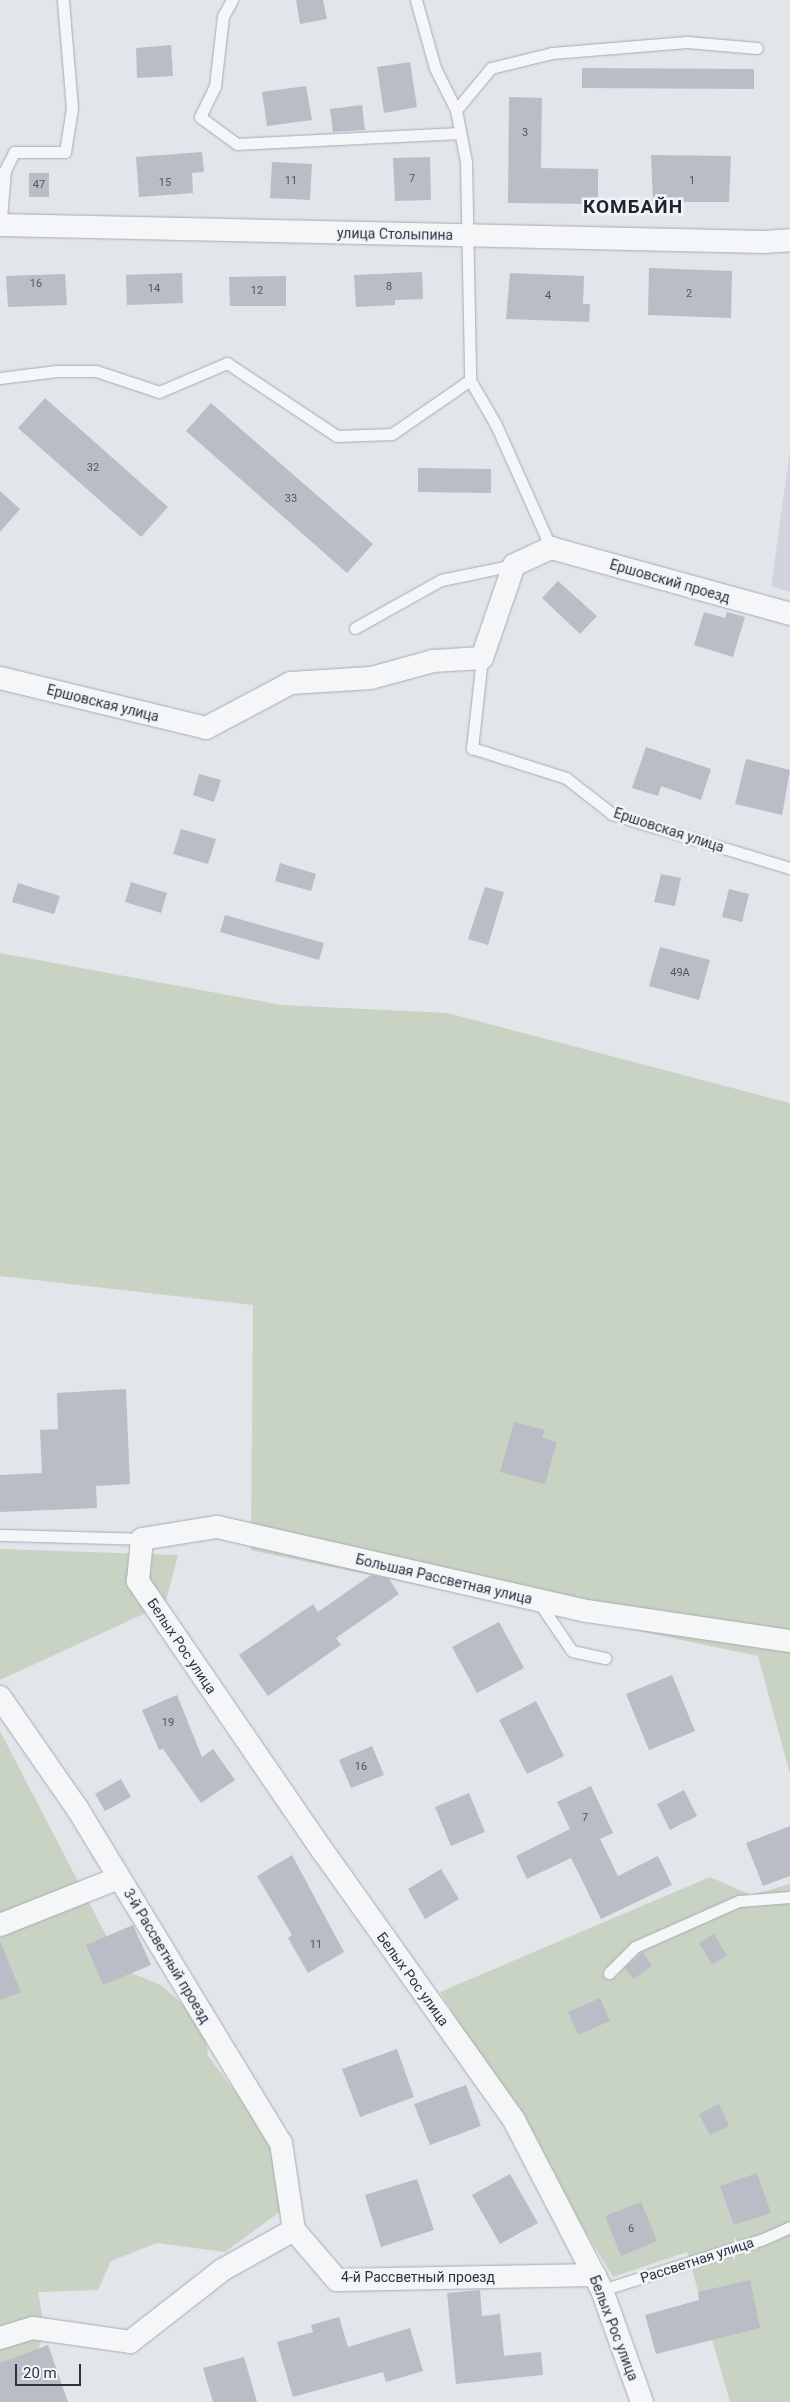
<!DOCTYPE html>
<html>
<head>
<meta charset="utf-8">
<style>
	body { margin:0 }
	#map { position:relative; width:790px; height:2402px; overflow:hidden; background:#e2e5ea; font-family:Roboto,sans-serif }
	div>[style] { position:absolute }
	.built>* { inset:0; background:#d0d4dc }
	.green>* { inset:0; background:#c8d3c3 }
	.building>* { inset:0; background:#b9bec6 }
	.roads { filter:drop-shadow(0 0 1px #a7acb4) drop-shadow(0 0 1px #a7acb4) }
	.lane>* { height:11px; margin:-5.5px; padding:0 5.5px; transform-origin:5.5px; border-radius:5.5px; background:#f5f6f8 }
	.street>* { height:22px; margin:-11px; padding:0 11px; transform-origin:11px; border-radius:11px; background:#f5f6f8 }
	span { translate:-50% -50%; white-space:nowrap; text-align:center; line-height:1.15; -webkit-text-stroke:5px #f2f4f7; paint-order:stroke }
	.number-label { font-size:11px; color:#4e5662 }
	.number-label span { -webkit-text-stroke-width:0 }
	.street-label { font-size:14px; color:#2b3341 }
	.district-label { font-size:19px; color:#1d2432; font-weight:700; letter-spacing:1px }
	.scale { position:absolute; left:15px; top:2364px; width:66px; height:22px; box-sizing:border-box; border:2px solid #2b3341; border-top:0; padding-left:6px; font-size:15px; line-height:18px; white-space:nowrap; color:#2b3341; -webkit-text-stroke:4px #f2f4f7; paint-order:stroke }
</style>
</head>
<body>
<div id="map">
	<div class="built">
		<div style="clip-path:polygon(790px 451px,790px 592px,771px 586px)"></div>
	</div>
	<div class="green">
		<div style="clip-path:polygon(0 953px,282px 1005px,447px 1013px,790px 1103px,790px 1774px,758px 1656px,251px 1550px,253px 1305px,0 1276px)"></div>
		<div style="clip-path:polygon(0 1549px,178px 1555px,165px 1604px,0 1680px)"></div>
		<div style="clip-path:polygon(0 1731px,124px 1970px,161px 1985px,195px 2015px,205px 2028px,208px 2056px,272px 2139px,281px 2211px,225px 2252px,157px 2243px,111px 2261px,98px 2290px,38px 2292px,45px 2331px,38px 2350px,0 2391px)"></div>
		<div style="clip-path:polygon(710px 1877px,751px 1895px,790px 1884px,790px 2402px,730px 2402px,687px 2252px,613px 2277px,440px 1992px)"></div>
	</div>
	<div class="building">
		<div style="clip-path:polygon(296px 0,323px 0,327px 19px,300px 24px)"></div>
		<div style="clip-path:polygon(171px 45px,173px 76px,137px 78px,136px 48px)"></div>
		<div style="clip-path:polygon(410px 62px,417px 107px,384px 113px,377px 67px)"></div>
		<div style="clip-path:polygon(582px 68px,754px 69px,754px 89px,582px 88px)"></div>
		<div style="clip-path:polygon(306px 86px,312px 120px,267px 126px,262px 92px)"></div>
		<div style="clip-path:polygon(509px 97px,542px 98px,541px 168px,598px 169px,598px 204px,508px 203px)"></div>
		<div style="clip-path:polygon(362px 105px,365px 130px,333px 132px,330px 109px)"></div>
		<div style="clip-path:polygon(202px 152px,204px 172px,192px 173px,193px 193px,139px 197px,136px 157px)"></div>
		<div style="clip-path:polygon(651px 155px,731px 156px,729px 202px,653px 202px)"></div>
		<div style="clip-path:polygon(430px 157px,431px 200px,395px 201px,393px 158px)"></div>
		<div style="clip-path:polygon(272px 162px,312px 164px,310px 200px,270px 198px)"></div>
		<div style="clip-path:polygon(29px 173px,49px 173px,49px 197px,29px 197px)"></div>
		<div style="clip-path:polygon(649px 268px,732px 271px,731px 318px,648px 315px)"></div>
		<div style="clip-path:polygon(422px 272px,423px 299px,395px 300px,395px 305px,356px 307px,354px 275px)"></div>
		<div style="clip-path:polygon(182px 273px,183px 303px,127px 305px,126px 275px)"></div>
		<div style="clip-path:polygon(510px 273px,584px 276px,583px 304px,590px 304px,589px 322px,506px 319px)"></div>
		<div style="clip-path:polygon(65px 274px,67px 305px,8px 307px,6px 276px)"></div>
		<div style="clip-path:polygon(286px 276px,286px 306px,230px 306px,229px 277px)"></div>
		<div style="clip-path:polygon(45px 398px,168px 507px,141px 537px,18px 428px)"></div>
		<div style="clip-path:polygon(211px 403px,373px 544px,347px 573px,186px 431px)"></div>
		<div style="clip-path:polygon(418px 468px,491px 469px,491px 493px,418px 492px)"></div>
		<div style="clip-path:polygon(0 491px,20px 509px,0 532px)"></div>
		<div style="clip-path:polygon(558px 581px,597px 616px,580px 634px,542px 598px)"></div>
		<div style="clip-path:polygon(704px 612px,725px 618px,727px 612px,745px 617px,733px 657px,694px 645px)"></div>
		<div style="clip-path:polygon(646px 747px,711px 769px,701px 800px,661px 786px,658px 796px,632px 788px)"></div>
		<div style="clip-path:polygon(746px 759px,790px 770px,782px 815px,735px 804px)"></div>
		<div style="clip-path:polygon(199px 774px,221px 780px,214px 802px,193px 795px)"></div>
		<div style="clip-path:polygon(181px 829px,216px 839px,208px 864px,173px 854px)"></div>
		<div style="clip-path:polygon(280px 863px,316px 874px,311px 891px,275px 881px)"></div>
		<div style="clip-path:polygon(661px 874px,681px 878px,675px 906px,654px 902px)"></div>
		<div style="clip-path:polygon(131px 882px,167px 893px,161px 913px,125px 902px)"></div>
		<div style="clip-path:polygon(18px 883px,60px 896px,54px 914px,12px 902px)"></div>
		<div style="clip-path:polygon(485px 887px,504px 892px,488px 945px,468px 939px)"></div>
		<div style="clip-path:polygon(729px 889px,749px 894px,742px 922px,722px 917px)"></div>
		<div style="clip-path:polygon(225px 915px,324px 943px,319px 960px,220px 932px)"></div>
		<div style="clip-path:polygon(660px 947px,710px 960px,699px 1000px,649px 986px)"></div>
		<div style="clip-path:polygon(126px 1389px,130px 1484px,96px 1486px,97px 1508px,0 1512px,0 1475px,42px 1473px,40px 1430px,58px 1429px,57px 1393px)"></div>
		<div style="clip-path:polygon(514px 1422px,545px 1430px,542px 1438px,557px 1442px,545px 1484px,500px 1472px)"></div>
		<div style="clip-path:polygon(371px 1575px,389px 1579px,399px 1594px,336px 1638px,341px 1645px,268px 1696px,239px 1655px,313px 1604px,318px 1612px)"></div>
		<div style="clip-path:polygon(499px 1622px,524px 1668px,477px 1693px,452px 1647px)"></div>
		<div style="clip-path:polygon(672px 1675px,695px 1731px,649px 1750px,626px 1694px)"></div>
		<div style="clip-path:polygon(177px 1695px,202px 1757px,213px 1749px,235px 1780px,201px 1803px,163px 1749px,159px 1750px,142px 1710px)"></div>
		<div style="clip-path:polygon(536px 1701px,564px 1756px,527px 1774px,499px 1720px)"></div>
		<div style="clip-path:polygon(372px 1746px,384px 1775px,351px 1788px,339px 1760px)"></div>
		<div style="clip-path:polygon(121px 1779px,131px 1797px,105px 1811px,95px 1794px)"></div>
		<div style="clip-path:polygon(591px 1786px,613px 1833px,600px 1839px,618px 1876px,658px 1856px,672px 1885px,601px 1919px,571px 1858px,527px 1879px,516px 1856px,570px 1829px,557px 1802px)"></div>
		<div style="clip-path:polygon(684px 1790px,697px 1816px,670px 1830px,657px 1804px)"></div>
		<div style="clip-path:polygon(469px 1793px,485px 1832px,451px 1846px,435px 1807px)"></div>
		<div style="clip-path:polygon(790px 1826px,790px 1876px,763px 1886px,746px 1843px)"></div>
		<div style="clip-path:polygon(292px 1855px,344px 1952px,308px 1973px,288px 1938px,292px 1935px,257px 1876px)"></div>
		<div style="clip-path:polygon(441px 1869px,459px 1899px,425px 1919px,408px 1889px)"></div>
		<div style="clip-path:polygon(133px 1925px,151px 1965px,103px 1985px,86px 1945px)"></div>
		<div style="clip-path:polygon(714px 1934px,727px 1956px,712px 1964px,699px 1943px)"></div>
		<div style="clip-path:polygon(0 1941px,21px 1992px,0 2000px)"></div>
		<div style="clip-path:polygon(643px 1952px,652px 1966px,633px 1979px,625px 1968px)"></div>
		<div style="clip-path:polygon(600px 1998px,610px 2021px,578px 2035px,568px 2012px)"></div>
		<div style="clip-path:polygon(397px 2049px,414px 2097px,360px 2117px,342px 2069px)"></div>
		<div style="clip-path:polygon(466px 2085px,481px 2126px,430px 2145px,414px 2104px)"></div>
		<div style="clip-path:polygon(719px 2104px,729px 2126px,710px 2135px,699px 2114px)"></div>
		<div style="clip-path:polygon(757px 2173px,771px 2213px,734px 2225px,720px 2186px)"></div>
		<div style="clip-path:polygon(510px 2174px,538px 2223px,500px 2244px,472px 2195px)"></div>
		<div style="clip-path:polygon(417px 2179px,434px 2230px,381px 2247px,365px 2195px)"></div>
		<div style="clip-path:polygon(641px 2202px,657px 2241px,621px 2256px,605px 2216px)"></div>
		<div style="clip-path:polygon(750px 2280px,760px 2328px,656px 2354px,645px 2315px,699px 2300px,698px 2292px)"></div>
		<div style="clip-path:polygon(480px 2290px,482px 2316px,500px 2314px,504px 2356px,541px 2352px,543px 2375px,456px 2384px,447px 2293px)"></div>
		<div style="clip-path:polygon(339px 2317px,348px 2347px,410px 2328px,423px 2371px,386px 2382px,383px 2372px,293px 2397px,277px 2342px,313px 2332px,311px 2325px)"></div>
		<div style="clip-path:polygon(48px 2345px,68px 2402px,0 2402px,0 2363px)"></div>
		<div style="clip-path:polygon(244px 2357px,257px 2402px,213px 2402px,203px 2368px)"></div>
	</div>
	<div class="roads">
		<div class="lane">
			<div style="left:232px;top:0;width:18px;rotate:119deg"></div>
			<div style="left:223px;top:16px;width:70px;rotate:96.5deg"></div>
			<div style="left:215px;top:86px;width:34px;rotate:116deg"></div>
			<div style="left:200px;top:117px;width:46px;rotate:36.1deg"></div>
			<div style="left:237px;top:144px;width:223px;rotate:-2.8deg"></div>
			<div style="left:416px;top:0;width:71px;rotate:74.4deg"></div>
			<div style="left:435px;top:68px;width:47px;rotate:63.4deg"></div>
			<div style="left:456px;top:110px;width:53px;rotate:79.1deg"></div>
			<div style="left:466px;top:162px;width:218px;rotate:88.9deg"></div>
			<div style="left:470px;top:380px;width:52px;rotate:60deg"></div>
			<div style="left:496px;top:425px;width:135px;rotate:65.9deg"></div>
			<div style="left:456px;top:110px;width:55px;rotate:-50.2deg"></div>
			<div style="left:491px;top:68px;width:63px;rotate:-13.8deg"></div>
			<div style="left:552px;top:53px;width:135px;rotate:-4.7deg"></div>
			<div style="left:687px;top:42px;width:70px;rotate:4.9deg"></div>
			<div style="left:0;top:229px;width:59px;rotate:-85.2deg"></div>
			<div style="left:5px;top:170px;width:20px;rotate:-63deg"></div>
			<div style="left:14px;top:152px;width:51px"></div>
			<div style="left:65px;top:152px;width:45px;rotate:-81deg"></div>
			<div style="left:72px;top:108px;width:108px;rotate:-94.8deg"></div>
			<div style="left:0;top:378px;width:57px;rotate:-7deg"></div>
			<div style="left:57px;top:371px;width:39px"></div>
			<div style="left:96px;top:371px;width:66px;rotate:18.4deg"></div>
			<div style="left:159px;top:392px;width:74px;rotate:-23.1deg"></div>
			<div style="left:227px;top:363px;width:132px;rotate:33.6deg"></div>
			<div style="left:337px;top:436px;width:55px;rotate:-2.1deg"></div>
			<div style="left:392px;top:434px;width:95px;rotate:-34.7deg"></div>
			<div style="left:355px;top:628px;width:98px;rotate:-29.2deg"></div>
			<div style="left:441px;top:580px;width:75px;rotate:-11.6deg"></div>
			<div style="left:482px;top:658px;width:91px;rotate:96.3deg"></div>
			<div style="left:472px;top:748px;width:99px;rotate:17.7deg"></div>
			<div style="left:566px;top:778px;width:58px;rotate:38deg"></div>
			<div style="left:612px;top:814px;width:186px;rotate:16.9deg"></div>
			<div style="left:0;top:1535px;width:142px;rotate:1.6deg"></div>
			<div style="left:538px;top:1601px;width:60px;rotate:55.8deg"></div>
			<div style="left:572px;top:1651px;width:34px;rotate:12deg"></div>
			<div style="left:609px;top:1973px;width:37px;rotate:-45deg"></div>
			<div style="left:635px;top:1947px;width:114px;rotate:-23.9deg"></div>
			<div style="left:739px;top:1901px;width:51px;rotate:-4.5deg"></div>
			<div style="left:602px;top:2290px;width:167px;rotate:-17.5deg"></div>
			<div style="left:761px;top:2240px;width:32px;rotate:-24deg"></div>
		</div>
		<div class="street">
			<div style="left:0;top:225px;width:764px;rotate:1.27deg"></div>
			<div style="left:764px;top:242px;width:26px;rotate:-4deg"></div>
			<div style="left:0;top:678px;width:212px;rotate:13.6deg"></div>
			<div style="left:206px;top:728px;width:96px;rotate:-27.9deg"></div>
			<div style="left:291px;top:683px;width:80px;rotate:-3.6deg"></div>
			<div style="left:371px;top:678px;width:64px;rotate:-15.3deg"></div>
			<div style="left:433px;top:661px;width:49px;rotate:-3.5deg"></div>
			<div style="left:482px;top:658px;width:98px;rotate:-71deg"></div>
			<div style="left:514px;top:565px;width:41px;rotate:-24.7deg"></div>
			<div style="left:551px;top:548px;width:248px;rotate:15.4deg"></div>
			<div style="left:0;top:1697px;width:135px;rotate:55.3deg"></div>
			<div style="left:77px;top:1808px;width:392px;rotate:58.7deg"></div>
			<div style="left:281px;top:2143px;width:88px;rotate:81.5deg"></div>
			<div style="left:0;top:1925px;width:128px;rotate:-21.6deg"></div>
			<div style="left:0;top:2338px;width:34px;rotate:-17deg"></div>
			<div style="left:33px;top:2328px;width:98px;rotate:8.2deg"></div>
			<div style="left:130px;top:2342px;width:117px;rotate:-38deg"></div>
			<div style="left:222px;top:2270px;width:82px;rotate:-29.1deg"></div>
			<div style="left:294px;top:2230px;width:66px;rotate:49.3deg"></div>
			<div style="left:337px;top:2280px;width:258px;rotate:-1.1deg"></div>
			<div style="left:642px;top:2402px;width:119px;rotate:-109.7deg"></div>
			<div style="left:602px;top:2290px;width:191px;rotate:-117.4deg"></div>
			<div style="left:514px;top:2120px;width:328px;rotate:-125.4deg"></div>
			<div style="left:324px;top:1853px;width:330px;rotate:-124.4deg"></div>
			<div style="left:138px;top:1581px;width:42px;rotate:-84.6deg"></div>
			<div style="left:142px;top:1539px;width:76px;rotate:-9.1deg"></div>
			<div style="left:217px;top:1527px;width:379px;rotate:12.8deg"></div>
			<div style="left:587px;top:1611px;width:205px;rotate:8.4deg"></div>
		</div>
	</div>
	<div class="number-label">
		<span style="left:525px;top:133px">3</span>
		<span style="left:412px;top:179px">7</span>
		<span style="left:291px;top:181px">11</span>
		<span style="left:692px;top:181px">1</span>
		<span style="left:165px;top:183px">15</span>
		<span style="left:39px;top:185px">47</span>
		<span style="left:36px;top:284px">16</span>
		<span style="left:389px;top:287px">8</span>
		<span style="left:154px;top:289px">14</span>
		<span style="left:257px;top:291px">12</span>
		<span style="left:689px;top:294px">2</span>
		<span style="left:548px;top:296px">4</span>
		<span style="left:93px;top:468px">32</span>
		<span style="left:291px;top:499px">33</span>
		<span style="left:680px;top:973px">49А</span>
		<span style="left:168px;top:1723px">19</span>
		<span style="left:361px;top:1767px">16</span>
		<span style="left:585px;top:1818px">7</span>
		<span style="left:316px;top:1945px">11</span>
		<span style="left:631px;top:2229px">6</span>
	</div>
	<div class="street-label">
		<span style="left:395px;top:234px;rotate:1deg">улица Столыпина</span>
		<span style="left:670px;top:581px;rotate:16deg">Ершовский проезд</span>
		<span style="left:103px;top:703px;rotate:14deg">Ершовская улица</span>
		<span style="left:669px;top:830px;rotate:18deg">Ершовская улица</span>
		<span style="left:444px;top:1579px;rotate:13deg">Большая Рассветная улица</span>
		<span style="left:182px;top:1646px;rotate:56deg">Белых Рос улица</span>
		<span style="left:167px;top:1956px;rotate:59deg">3-й Рассветный проезд</span>
		<span style="left:413px;top:1979px;rotate:54deg">Белых Рос улица</span>
		<span style="left:697px;top:2260px;rotate:-18deg">Рассветная улица</span>
		<span style="left:418px;top:2277px">4-й Рассветный проезд</span>
		<span style="left:614px;top:2328px;rotate:69deg">Белых Рос улица</span>
	</div>
	<div class="district-label">
		<span style="left:633px;top:207px">КОМБАЙН</span>
	</div>
	<div class="scale">20 m</div>
</div>
</body>
</html>
